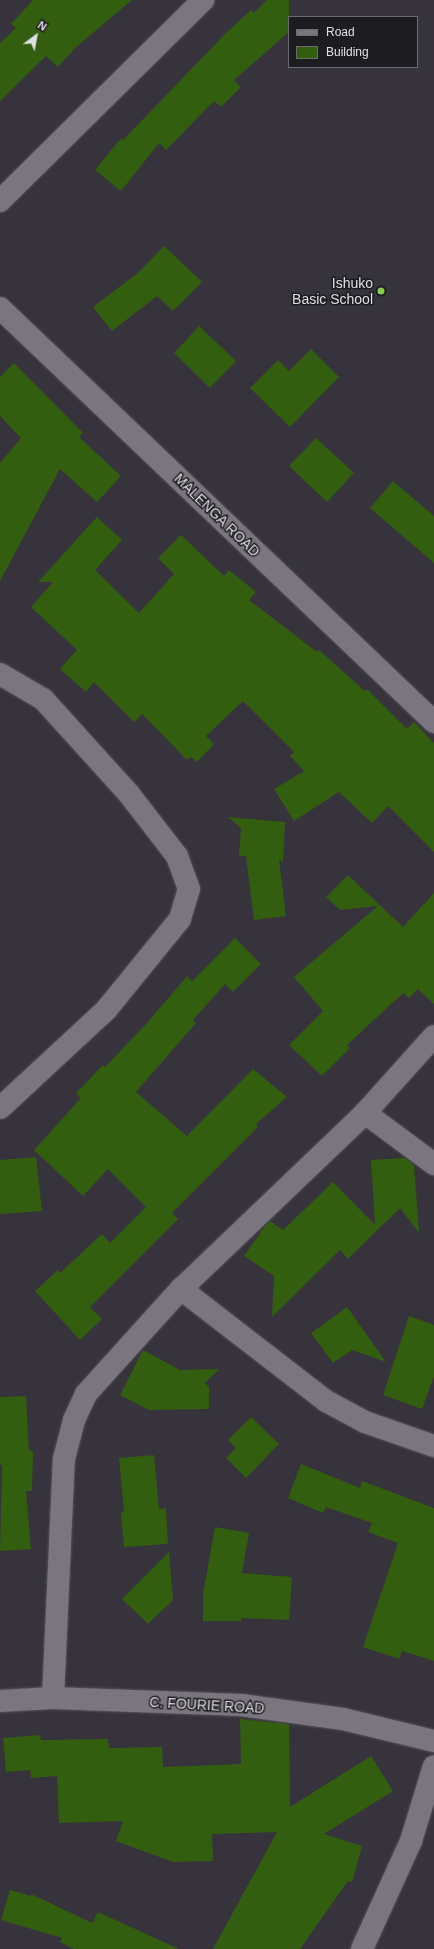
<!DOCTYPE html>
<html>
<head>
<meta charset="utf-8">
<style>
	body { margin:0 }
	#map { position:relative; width:434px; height:1949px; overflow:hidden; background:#37333c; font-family:Helvetica,sans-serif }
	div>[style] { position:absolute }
	.building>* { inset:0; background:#335d0f }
	.roads { filter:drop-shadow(0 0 1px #555259) drop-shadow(0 0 1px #555259) }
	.minor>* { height:22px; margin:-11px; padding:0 11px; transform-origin:11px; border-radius:11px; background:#7a757f }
	.dots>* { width:11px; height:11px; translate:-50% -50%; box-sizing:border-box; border:2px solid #1d1c20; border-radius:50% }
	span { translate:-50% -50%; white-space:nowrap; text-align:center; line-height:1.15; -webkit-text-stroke:3px #1d1c20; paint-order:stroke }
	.poi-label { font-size:14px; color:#e1dfe4 }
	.right { translate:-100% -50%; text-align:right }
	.street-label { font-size:14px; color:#e1dfe4 }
	.legend { position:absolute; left:288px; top:16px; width:130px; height:52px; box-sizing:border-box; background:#1d1c20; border:1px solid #6b6a6e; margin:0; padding:5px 7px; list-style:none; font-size:12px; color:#e1dfe4 }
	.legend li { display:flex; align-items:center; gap:8px; height:20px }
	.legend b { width:20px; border:1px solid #6b6a6e }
	.north { position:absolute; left:16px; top:16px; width:40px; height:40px; -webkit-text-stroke:3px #1d1c20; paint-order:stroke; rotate:32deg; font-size:11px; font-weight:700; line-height:16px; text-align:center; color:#e1dfe4 }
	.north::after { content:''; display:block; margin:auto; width:14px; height:18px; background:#e1dfe4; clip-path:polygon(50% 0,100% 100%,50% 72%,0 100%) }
</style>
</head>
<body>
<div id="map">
	<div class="building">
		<div style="clip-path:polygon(33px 0,132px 0,75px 48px,58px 67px,46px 56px,0 101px,0 43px,16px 28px,11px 24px)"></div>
		<div style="clip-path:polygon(267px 0,289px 0,289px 32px,234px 80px,241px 87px,221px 107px,214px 101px,166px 150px,159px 143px,121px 191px,95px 170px,121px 138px,123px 140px,227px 32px,251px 10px,254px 13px)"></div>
		<div style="clip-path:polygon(164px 246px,202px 282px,173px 311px,157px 296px,112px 331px,93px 307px,139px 272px)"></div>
		<div style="clip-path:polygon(199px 326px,236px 361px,210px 388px,174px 353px)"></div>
		<div style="clip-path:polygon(311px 349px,339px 377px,290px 427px,250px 388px,278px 360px,289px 371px)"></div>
		<div style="clip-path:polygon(14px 363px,83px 433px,79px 437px,121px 476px,97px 502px,60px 469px,0 581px,0 463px,21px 438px,0 416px,0 377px)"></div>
		<div style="clip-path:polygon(316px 438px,354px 473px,327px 502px,289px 466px)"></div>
		<div style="clip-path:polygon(393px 481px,434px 516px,434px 563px,370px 508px)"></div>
		<div style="clip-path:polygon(97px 517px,122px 540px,95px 570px,139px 613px,174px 574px,158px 558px,181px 535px,224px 576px,229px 570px,256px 592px,249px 600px,317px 652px,319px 650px,365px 691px,367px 689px,407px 729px,414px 722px,434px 743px,434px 852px,388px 806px,372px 823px,339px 792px,294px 821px,274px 789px,304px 771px,290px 756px,294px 752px,243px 701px,206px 736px,214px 744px,197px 762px,191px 757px,187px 760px,142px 714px,134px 722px,94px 682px,86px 692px,60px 669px,77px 650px,31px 607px,53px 582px,38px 582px)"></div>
		<div style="clip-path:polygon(228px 817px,285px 822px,283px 862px,279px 859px,286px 916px,254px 920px,246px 856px,239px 856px,241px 828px)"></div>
		<div style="clip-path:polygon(348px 875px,403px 927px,434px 893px,434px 1004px,418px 989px,409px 998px,403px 993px,347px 1045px,350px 1048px,322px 1076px,289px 1045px,323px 1011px,294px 977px,378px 906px,340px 910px,326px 897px)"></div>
		<div style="clip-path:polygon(235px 938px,261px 964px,233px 992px,225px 984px,193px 1020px,196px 1023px,136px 1092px,187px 1136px,253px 1069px,287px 1097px,256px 1124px,258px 1127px,172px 1213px,178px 1219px,90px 1307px,102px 1319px,80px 1340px,35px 1291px,58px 1270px,60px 1273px,102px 1234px,110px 1243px,146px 1207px,108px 1169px,83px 1196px,34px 1150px,81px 1098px,76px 1093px,103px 1065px,105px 1067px,147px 1023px,187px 976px,192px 981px)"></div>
		<div style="clip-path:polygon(36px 1157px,42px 1211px,0 1214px,0 1160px)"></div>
		<div style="clip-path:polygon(405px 1158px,414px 1165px,419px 1233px,400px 1208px,348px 1259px,340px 1250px,272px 1317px,274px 1276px,244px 1256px,265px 1226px,270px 1221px,283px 1230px,333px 1182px,375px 1225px,371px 1160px)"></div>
		<div style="clip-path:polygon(347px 1307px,386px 1362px,352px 1350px,333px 1363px,311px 1333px)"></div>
		<div style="clip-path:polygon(409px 1316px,434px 1325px,434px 1376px,422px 1409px,383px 1395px)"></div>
		<div style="clip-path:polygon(143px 1350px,180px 1370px,219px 1369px,205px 1383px,209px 1387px,209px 1409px,149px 1410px,120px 1395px)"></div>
		<div style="clip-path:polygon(26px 1396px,29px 1451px,33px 1451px,32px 1491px,26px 1491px,31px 1549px,0 1551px,2px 1465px,0 1465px,0 1397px)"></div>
		<div style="clip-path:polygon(251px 1417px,279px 1444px,246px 1478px,226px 1458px,236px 1448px,228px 1440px)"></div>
		<div style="clip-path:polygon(154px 1455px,159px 1509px,166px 1508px,168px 1544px,124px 1547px,121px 1512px,124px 1512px,119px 1458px)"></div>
		<div style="clip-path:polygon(301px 1464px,360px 1488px,362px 1481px,434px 1508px,434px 1661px,402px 1651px,399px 1659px,363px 1647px,398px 1543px,368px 1532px,372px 1523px,326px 1507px,323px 1513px,288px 1498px)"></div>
		<div style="clip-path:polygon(215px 1527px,249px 1533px,242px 1573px,292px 1577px,289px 1620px,241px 1618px,241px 1621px,203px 1621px,203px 1594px)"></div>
		<div style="clip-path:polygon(169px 1552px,173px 1600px,148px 1624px,122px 1599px)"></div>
		<div style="clip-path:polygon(240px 1719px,289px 1724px,290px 1807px,371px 1756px,393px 1791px,324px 1834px,362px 1846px,352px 1882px,348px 1881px,300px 1949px,213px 1949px,277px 1832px,212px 1834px,213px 1861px,173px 1862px,116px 1841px,123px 1821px,59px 1823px,57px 1776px,31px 1778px,30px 1770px,6px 1772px,3px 1738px,40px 1735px,41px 1740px,108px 1739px,109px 1748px,162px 1747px,163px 1767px,241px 1764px)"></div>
		<div style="clip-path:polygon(10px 1890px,31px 1896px,31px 1894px,92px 1923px,98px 1912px,179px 1949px,74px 1949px,60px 1942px,62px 1938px,1px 1920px)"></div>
	</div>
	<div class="roads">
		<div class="minor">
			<div style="left:0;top:201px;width:286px;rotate:-44.7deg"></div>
			<div style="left:0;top:308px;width:600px;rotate:43.65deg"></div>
			<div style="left:0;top:674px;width:50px;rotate:30.2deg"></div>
			<div style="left:43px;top:699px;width:128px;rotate:47.8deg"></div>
			<div style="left:129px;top:794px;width:78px;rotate:52.3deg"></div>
			<div style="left:177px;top:856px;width:35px;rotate:70deg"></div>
			<div style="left:189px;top:889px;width:31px;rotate:107deg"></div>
			<div style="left:180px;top:919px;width:117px;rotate:129.1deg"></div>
			<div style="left:106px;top:1010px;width:144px;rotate:137.2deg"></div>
			<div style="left:365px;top:1113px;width:86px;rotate:36.5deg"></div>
			<div style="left:181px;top:1289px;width:183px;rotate:37.7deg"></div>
			<div style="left:326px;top:1401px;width:44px;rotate:28.3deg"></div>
			<div style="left:365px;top:1422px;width:73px;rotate:19.2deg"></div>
			<div style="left:53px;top:1698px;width:239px;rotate:-87.4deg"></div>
			<div style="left:64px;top:1459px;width:40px;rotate:-75.6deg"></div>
			<div style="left:74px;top:1420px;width:29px;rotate:-65deg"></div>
			<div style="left:86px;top:1394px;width:142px;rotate:-47.9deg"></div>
			<div style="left:181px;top:1289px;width:255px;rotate:-43.7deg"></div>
			<div style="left:365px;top:1113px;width:103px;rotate:-48.1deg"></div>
			<div style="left:0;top:1701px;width:53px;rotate:-3.2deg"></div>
			<div style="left:53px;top:1698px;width:188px;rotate:2.1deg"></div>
			<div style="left:241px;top:1705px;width:103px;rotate:7.8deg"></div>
			<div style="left:343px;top:1719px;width:94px;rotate:13.6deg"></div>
			<div style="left:362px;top:1949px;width:119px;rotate:-65.6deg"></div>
			<div style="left:411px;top:1841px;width:78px;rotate:-73deg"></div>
		</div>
	</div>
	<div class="dots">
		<div style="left:381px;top:291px;background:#84d04e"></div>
	</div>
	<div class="poi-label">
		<span class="right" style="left:373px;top:291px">Ishuko<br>Basic School</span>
	</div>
	<div class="street-label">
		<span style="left:217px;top:515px;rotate:44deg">MALENGA ROAD</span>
		<span style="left:207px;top:1705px;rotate:3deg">C. FOURIE ROAD</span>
	</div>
	<ul class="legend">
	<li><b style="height:5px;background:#7a757f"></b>Road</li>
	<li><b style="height:11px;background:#335d0f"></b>Building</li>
	</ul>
	<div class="north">N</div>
</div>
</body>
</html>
